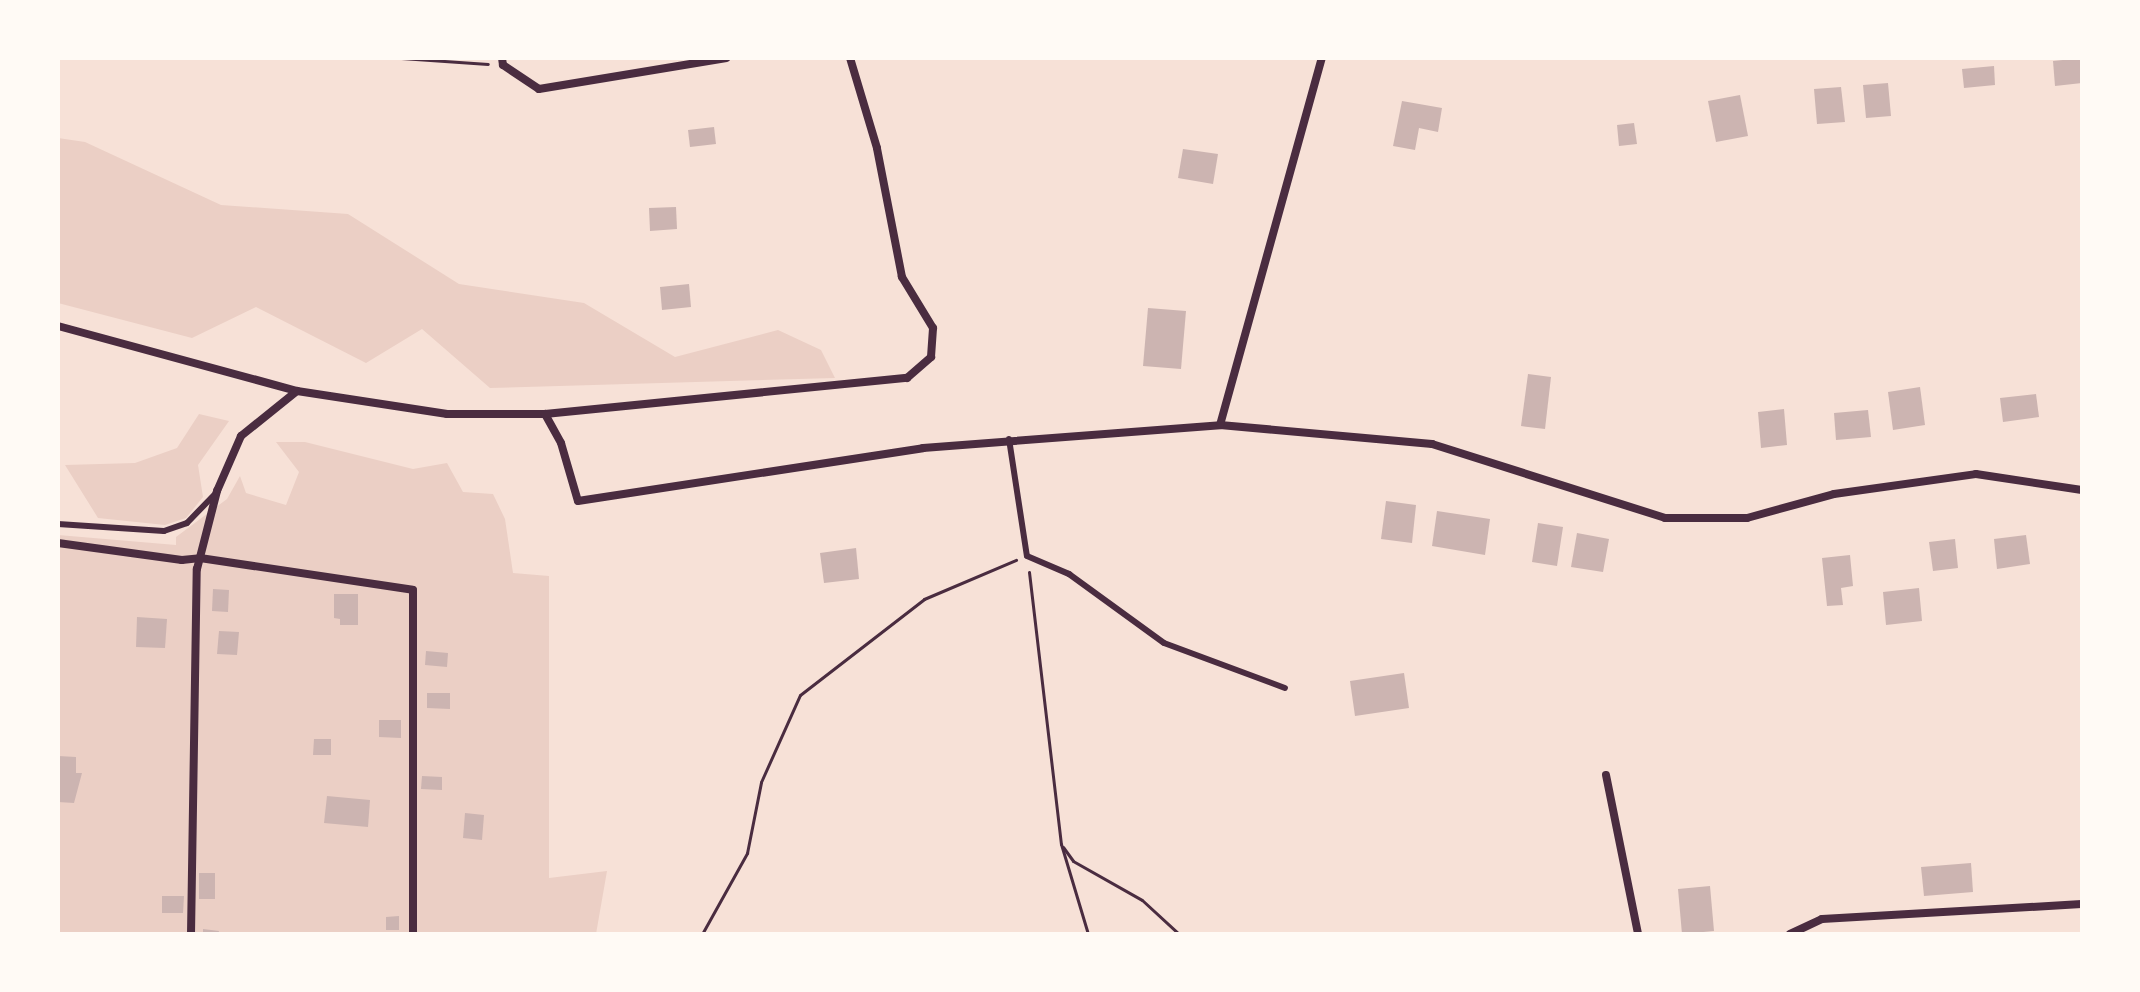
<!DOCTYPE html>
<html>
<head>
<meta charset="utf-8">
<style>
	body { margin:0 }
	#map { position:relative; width:2140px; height:992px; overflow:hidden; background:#f7e1d7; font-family:"Roboto Serif",serif }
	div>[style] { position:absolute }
	.green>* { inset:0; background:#ebcfc5 }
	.building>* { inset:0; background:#ccb4b1 }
	.path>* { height:3px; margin:-1.5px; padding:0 1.5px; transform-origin:1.5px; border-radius:1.5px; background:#4a2c40 }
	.service>* { height:6px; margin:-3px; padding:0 3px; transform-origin:3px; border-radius:3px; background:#4a2c40 }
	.minor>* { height:8px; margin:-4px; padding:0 4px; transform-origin:4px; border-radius:4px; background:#4a2c40 }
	span { translate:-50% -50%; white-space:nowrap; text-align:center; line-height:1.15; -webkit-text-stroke:6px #fffaf5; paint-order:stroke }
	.frame { position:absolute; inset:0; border:60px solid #fffaf5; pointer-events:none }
</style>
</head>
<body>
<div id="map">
	<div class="green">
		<div style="clip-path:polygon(58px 138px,85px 142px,221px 205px,348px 214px,459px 284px,584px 303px,675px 357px,778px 330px,821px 350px,835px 378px,490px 388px,422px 329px,366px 363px,256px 307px,192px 338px,58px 303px)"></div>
		<div style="clip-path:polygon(199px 414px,229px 421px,198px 465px,203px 497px,186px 518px,165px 525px,98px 518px,65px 465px,135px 463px,177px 448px)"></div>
		<div style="clip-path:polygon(276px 442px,305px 442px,413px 469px,447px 463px,463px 492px,493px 494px,505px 519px,513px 573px,549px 576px,549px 878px,607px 871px,596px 934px,58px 934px,58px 535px,176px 545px,176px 537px,227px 499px,240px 476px,246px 493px,286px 505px,299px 472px)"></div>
	</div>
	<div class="building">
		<div style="clip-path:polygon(2082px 58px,2082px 83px,2055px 86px,2053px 61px)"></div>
		<div style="clip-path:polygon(1994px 66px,1995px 85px,1964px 88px,1962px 69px)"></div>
		<div style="clip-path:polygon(1888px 83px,1891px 116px,1866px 118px,1863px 85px)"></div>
		<div style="clip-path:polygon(1841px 87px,1845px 122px,1817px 124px,1814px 89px)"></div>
		<div style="clip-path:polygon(1740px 95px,1748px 136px,1716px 142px,1708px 101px)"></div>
		<div style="clip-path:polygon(1402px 101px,1442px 108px,1438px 132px,1419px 128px,1415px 150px,1393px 146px)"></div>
		<div style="clip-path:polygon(1634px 123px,1637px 144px,1619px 146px,1617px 125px)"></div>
		<div style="clip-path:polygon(714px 127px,716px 144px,690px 147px,688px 130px)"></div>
		<div style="clip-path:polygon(1183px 149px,1218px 154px,1213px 184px,1178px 178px)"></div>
		<div style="clip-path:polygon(676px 207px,677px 229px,650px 231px,649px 208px)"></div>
		<div style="clip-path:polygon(689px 284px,691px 307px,662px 310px,660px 287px)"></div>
		<div style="clip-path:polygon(1148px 308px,1186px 311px,1181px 369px,1143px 366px)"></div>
		<div style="clip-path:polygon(1528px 374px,1551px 377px,1545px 429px,1521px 426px)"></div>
		<div style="clip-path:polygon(1920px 387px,1925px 425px,1893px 430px,1888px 392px)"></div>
		<div style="clip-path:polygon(2036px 394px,2039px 417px,2003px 422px,2000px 398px)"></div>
		<div style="clip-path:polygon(1784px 409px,1787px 445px,1761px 448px,1758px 412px)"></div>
		<div style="clip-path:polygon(1868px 410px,1871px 437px,1836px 440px,1834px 413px)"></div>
		<div style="clip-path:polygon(1386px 501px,1416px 505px,1412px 543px,1381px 539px)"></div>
		<div style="clip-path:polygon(1437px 511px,1490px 519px,1485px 555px,1432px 546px)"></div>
		<div style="clip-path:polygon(1538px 523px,1563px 527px,1557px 566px,1532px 562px)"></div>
		<div style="clip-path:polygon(1577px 533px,1609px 539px,1603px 572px,1571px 567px)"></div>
		<div style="clip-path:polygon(2026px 535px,2030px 564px,1997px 569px,1994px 539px)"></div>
		<div style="clip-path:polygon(1955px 539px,1958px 568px,1933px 571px,1929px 542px)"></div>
		<div style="clip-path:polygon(856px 548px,859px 579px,824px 583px,820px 553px)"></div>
		<div style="clip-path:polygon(1850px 555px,1853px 586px,1841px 588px,1843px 605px,1827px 606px,1822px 558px)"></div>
		<div style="clip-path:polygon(1919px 588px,1922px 621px,1886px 625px,1883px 592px)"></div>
		<div style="clip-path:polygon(213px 589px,229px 590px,228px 612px,212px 611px)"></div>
		<div style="clip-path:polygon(334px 594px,358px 594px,358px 625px,340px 625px,340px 619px,334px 618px)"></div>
		<div style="clip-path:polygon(137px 617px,167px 619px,165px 648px,136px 647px)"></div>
		<div style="clip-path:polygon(219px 631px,239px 632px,237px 655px,217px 654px)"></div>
		<div style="clip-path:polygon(426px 651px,448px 653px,447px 667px,425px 665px)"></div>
		<div style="clip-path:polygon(1404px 673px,1409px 708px,1355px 716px,1350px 681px)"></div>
		<div style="clip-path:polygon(427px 693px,450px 693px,450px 709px,427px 708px)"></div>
		<div style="clip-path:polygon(379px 720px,401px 720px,401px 738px,379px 737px)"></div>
		<div style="clip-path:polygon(314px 739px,331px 739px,331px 755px,313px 755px)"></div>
		<div style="clip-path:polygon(58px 756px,76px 757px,76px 773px,82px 773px,74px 803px,58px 802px)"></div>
		<div style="clip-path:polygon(422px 776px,442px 777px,442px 790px,421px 789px)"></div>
		<div style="clip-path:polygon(327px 796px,370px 800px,368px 827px,324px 823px)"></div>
		<div style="clip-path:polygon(465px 813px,484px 815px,482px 840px,463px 838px)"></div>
		<div style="clip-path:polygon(1971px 863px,1973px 892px,1924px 896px,1921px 867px)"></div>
		<div style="clip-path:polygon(199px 873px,215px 873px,215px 899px,199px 899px)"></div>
		<div style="clip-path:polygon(1710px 886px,1714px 931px,1682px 934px,1678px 889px)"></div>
		<div style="clip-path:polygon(162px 896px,184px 896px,183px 913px,162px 913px)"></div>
		<div style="clip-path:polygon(399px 916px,399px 930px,386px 930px,386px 917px)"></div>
		<div style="clip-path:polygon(203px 929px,219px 931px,218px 934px,203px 934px)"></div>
	</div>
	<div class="path">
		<div style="left:401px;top:58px;width:87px;rotate:3.9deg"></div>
		<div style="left:1029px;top:572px;width:274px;rotate:83.3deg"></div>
		<div style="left:1061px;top:844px;width:94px;rotate:73.3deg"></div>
		<div style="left:1063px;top:847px;width:17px;rotate:54deg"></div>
		<div style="left:1073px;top:861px;width:79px;rotate:29.5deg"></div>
		<div style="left:1142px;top:900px;width:50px;rotate:42.6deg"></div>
		<div style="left:702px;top:934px;width:93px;rotate:-60.9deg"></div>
		<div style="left:747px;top:853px;width:72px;rotate:-78.8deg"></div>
		<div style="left:761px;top:782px;width:95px;rotate:-65.9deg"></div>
		<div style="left:800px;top:695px;width:157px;rotate:-37.7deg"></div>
		<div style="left:924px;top:599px;width:100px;rotate:-23deg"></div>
		<div style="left:1605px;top:934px;width:20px;rotate:-3deg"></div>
	</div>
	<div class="service">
		<div style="left:1009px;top:439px;width:118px;rotate:81.3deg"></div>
		<div style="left:1027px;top:556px;width:46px;rotate:23.2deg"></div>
		<div style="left:1069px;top:574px;width:117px;rotate:36deg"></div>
		<div style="left:1164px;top:643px;width:129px;rotate:20.4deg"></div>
		<div style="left:58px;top:524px;width:106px;rotate:3.8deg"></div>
		<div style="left:164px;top:531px;width:24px;rotate:-19deg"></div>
		<div style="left:187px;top:523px;width:40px;rotate:-46deg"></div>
	</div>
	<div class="minor">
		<div style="left:502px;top:58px;width:7px;rotate:82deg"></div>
		<div style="left:503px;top:65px;width:43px;rotate:33.7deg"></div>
		<div style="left:539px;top:89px;width:190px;rotate:-9.4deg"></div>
		<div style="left:58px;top:326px;width:248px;rotate:15.2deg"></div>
		<div style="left:297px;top:391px;width:152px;rotate:8.7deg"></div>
		<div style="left:447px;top:414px;width:98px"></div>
		<div style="left:545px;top:414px;width:33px;rotate:61deg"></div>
		<div style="left:561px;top:443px;width:60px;rotate:73.7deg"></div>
		<div style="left:578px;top:501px;width:349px;rotate:-8.7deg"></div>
		<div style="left:923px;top:448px;width:298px;rotate:-4.4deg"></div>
		<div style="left:1220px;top:425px;width:213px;rotate:5.1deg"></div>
		<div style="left:1432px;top:444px;width:244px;rotate:17.6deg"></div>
		<div style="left:1665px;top:518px;width:82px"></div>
		<div style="left:1747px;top:518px;width:90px;rotate:-15.4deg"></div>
		<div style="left:1834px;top:494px;width:143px;rotate:-8deg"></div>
		<div style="left:1976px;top:474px;width:107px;rotate:8.6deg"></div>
		<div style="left:545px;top:414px;width:364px;rotate:-5.7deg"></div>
		<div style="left:907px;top:378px;width:32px;rotate:-41deg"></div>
		<div style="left:931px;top:357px;width:29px;rotate:-86deg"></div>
		<div style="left:933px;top:328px;width:60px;rotate:-121.3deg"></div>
		<div style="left:902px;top:277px;width:131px;rotate:-101deg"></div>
		<div style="left:877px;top:148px;width:94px;rotate:-106.7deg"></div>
		<div style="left:1220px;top:425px;width:381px;rotate:-74.5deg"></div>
		<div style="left:58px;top:543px;width:125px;rotate:7.8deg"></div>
		<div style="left:182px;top:560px;width:18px;rotate:-6deg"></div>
		<div style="left:200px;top:558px;width:215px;rotate:8.5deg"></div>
		<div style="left:413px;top:590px;width:344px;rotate:90deg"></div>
		<div style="left:1606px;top:775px;width:162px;rotate:78.6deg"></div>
		<div style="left:191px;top:934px;width:365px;rotate:-89.1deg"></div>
		<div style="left:197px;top:569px;width:81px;rotate:-75.6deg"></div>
		<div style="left:217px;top:491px;width:60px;rotate:-66.4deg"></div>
		<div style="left:241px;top:436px;width:72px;rotate:-38.8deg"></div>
		<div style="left:1790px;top:934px;width:35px;rotate:-25deg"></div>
		<div style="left:1822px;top:919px;width:260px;rotate:-3.3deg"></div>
	</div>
	<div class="frame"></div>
</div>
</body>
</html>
